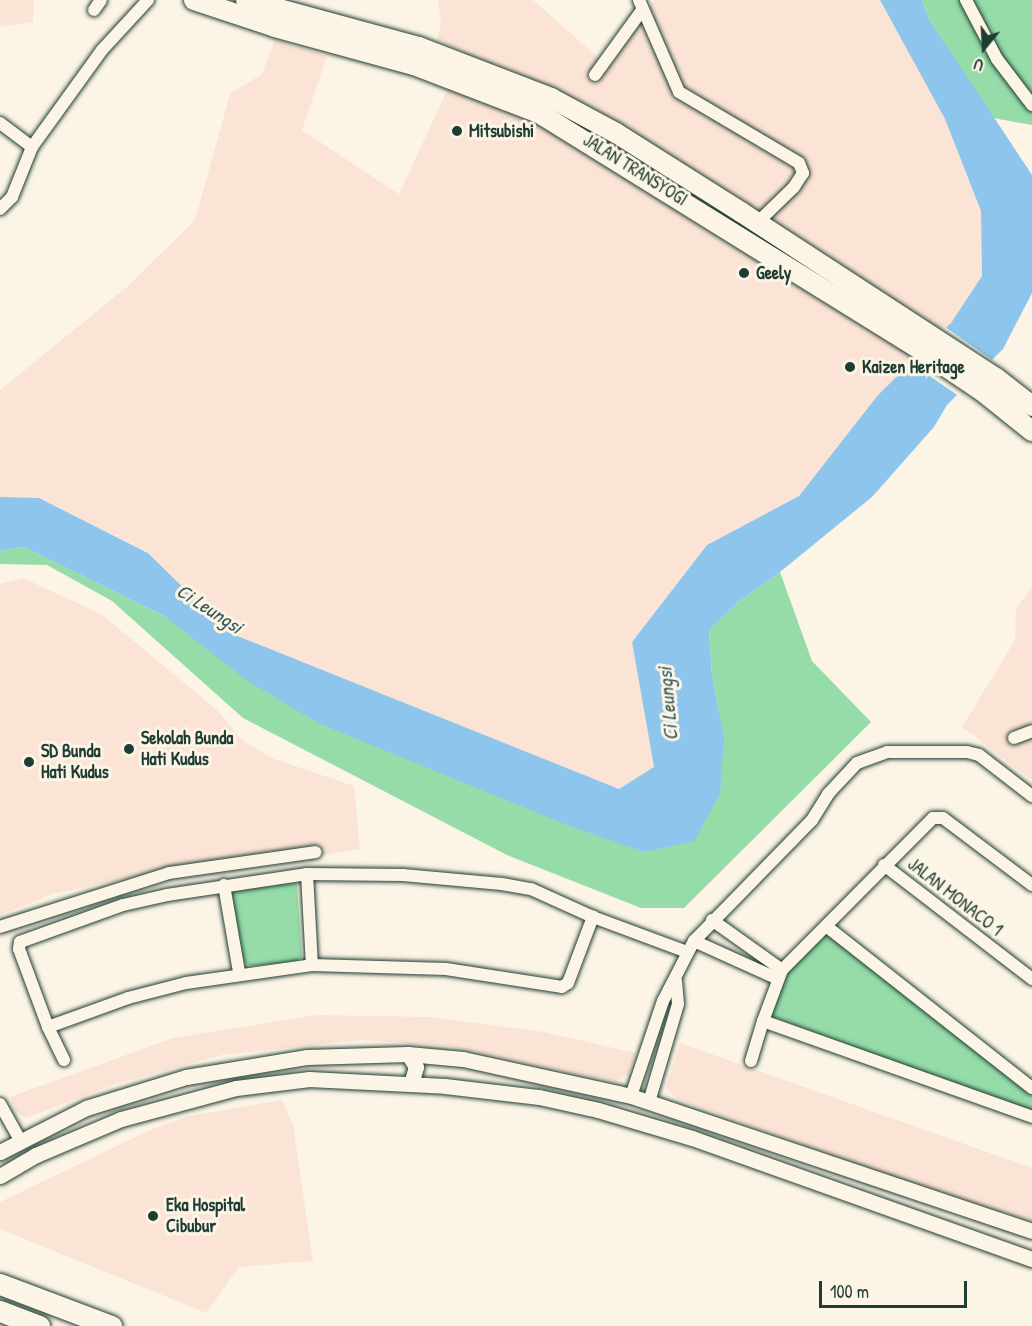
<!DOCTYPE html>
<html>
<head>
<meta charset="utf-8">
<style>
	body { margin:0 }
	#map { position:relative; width:1032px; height:1326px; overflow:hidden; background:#fcf5e5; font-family:"Patrick Hand",sans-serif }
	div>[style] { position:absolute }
	.built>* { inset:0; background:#fbe4d5 }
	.green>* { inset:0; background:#96dca9 }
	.water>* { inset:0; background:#8ec5ed }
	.pier>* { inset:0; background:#fcf5e5 }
	.roads { filter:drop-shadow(0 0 2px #1f3d34) drop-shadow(0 0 2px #1f3d34) }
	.minor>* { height:12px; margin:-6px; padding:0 6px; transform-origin:6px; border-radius:6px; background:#fcf5e5 }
	.tertiary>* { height:15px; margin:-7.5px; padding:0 7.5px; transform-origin:7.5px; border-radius:7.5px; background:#fcf5e5 }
	.trunk>* { height:20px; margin:-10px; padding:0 10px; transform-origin:10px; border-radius:10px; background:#fcf5e5 }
	.motorway>* { height:21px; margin:-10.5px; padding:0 10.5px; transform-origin:10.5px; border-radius:10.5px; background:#fcf5e5 }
	.dots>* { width:16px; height:16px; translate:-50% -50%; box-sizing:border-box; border:3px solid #fcf5e5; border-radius:50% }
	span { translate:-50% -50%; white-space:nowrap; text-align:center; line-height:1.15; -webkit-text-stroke:6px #fcf5e5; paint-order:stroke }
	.poi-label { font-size:18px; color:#1f3d34; font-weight:700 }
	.left { translate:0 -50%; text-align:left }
	.street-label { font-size:18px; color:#1f3d34 }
	.water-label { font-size:20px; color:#355859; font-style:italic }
	.north { position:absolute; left:954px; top:18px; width:60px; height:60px; -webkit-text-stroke:4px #fcf5e5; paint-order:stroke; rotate:198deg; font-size:16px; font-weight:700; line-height:24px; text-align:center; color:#1f3d34 }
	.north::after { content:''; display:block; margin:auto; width:21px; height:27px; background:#1f3d34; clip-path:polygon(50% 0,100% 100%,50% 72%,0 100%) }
	.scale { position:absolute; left:819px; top:1281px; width:148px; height:27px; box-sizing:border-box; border:3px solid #1f3d34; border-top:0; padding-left:8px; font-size:18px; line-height:21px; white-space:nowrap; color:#1f3d34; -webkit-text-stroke:4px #fcf5e5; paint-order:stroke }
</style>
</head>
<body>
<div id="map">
	<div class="built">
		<div style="clip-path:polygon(0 0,34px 0,33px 22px,0 27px)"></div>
		<div style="clip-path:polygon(438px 0,533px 0,601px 60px,655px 0,882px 0,945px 119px,981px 211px,982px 276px,951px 323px,878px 395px,799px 496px,707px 545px,632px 642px,654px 768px,619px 789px,230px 633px,148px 552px,39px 498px,0 497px,0 390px,128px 286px,195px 220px,230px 94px,262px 74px,275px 40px,327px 56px,302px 130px,399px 194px,465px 52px,437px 40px,441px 23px)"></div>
		<div style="clip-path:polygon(23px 578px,101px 614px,216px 709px,242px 740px,274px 759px,354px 786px,360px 849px,311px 857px,187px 865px,53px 894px,0 915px,0 584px)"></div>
		<div style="clip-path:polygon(1032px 587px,1032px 780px,962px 727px,1015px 640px,1016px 608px)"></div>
		<div style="clip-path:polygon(316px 1015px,430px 1017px,544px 1032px,636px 1053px,629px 1073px,615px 1082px,449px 1046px,361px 1040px,222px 1055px,115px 1084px,26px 1118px,15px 1111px,10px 1097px,173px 1038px)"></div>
		<div style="clip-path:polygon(680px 1043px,1032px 1168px,1032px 1221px,913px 1184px,677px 1099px,666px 1088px)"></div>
		<div style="clip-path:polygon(282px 1100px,293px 1125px,313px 1261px,239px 1267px,206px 1313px,0 1229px,0 1202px,148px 1131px,188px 1116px)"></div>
	</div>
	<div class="green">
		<div style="clip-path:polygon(922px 0,1032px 0,1032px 125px,993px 118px,930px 21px)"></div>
		<div style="clip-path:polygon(24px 547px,166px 617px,482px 789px,644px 852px,719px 711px,712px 675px,709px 630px,738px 602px,780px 572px,812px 661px,871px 722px,684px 908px,641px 908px,507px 855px,243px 718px,112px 601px,47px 565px,0 564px,0 551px)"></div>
		<div style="clip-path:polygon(291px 880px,297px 885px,302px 956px,297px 961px,251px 966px,243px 963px,229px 896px,231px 889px)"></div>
		<div style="clip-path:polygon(826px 931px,1032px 1089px,1032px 1113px,770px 1016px,777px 981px)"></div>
	</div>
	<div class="water">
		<div style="clip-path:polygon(880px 0,922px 0,930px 21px,1032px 175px,1032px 293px,1003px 349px,947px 405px,934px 427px,872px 497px,780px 572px,738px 602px,709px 630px,712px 675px,724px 738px,720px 794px,694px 841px,644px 852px,567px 825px,318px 723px,245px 679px,166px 617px,24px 547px,0 551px,0 497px,39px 498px,148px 553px,230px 633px,619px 789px,654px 767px,632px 642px,707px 545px,799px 496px,878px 395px,951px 323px,982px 276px,981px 211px,945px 119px)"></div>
	</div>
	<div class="pier">
		<div style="clip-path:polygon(944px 326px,995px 362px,978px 378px,927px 342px)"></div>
		<div style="clip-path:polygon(925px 344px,976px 380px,960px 397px,908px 361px)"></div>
	</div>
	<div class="roads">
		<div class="minor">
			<div style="left:639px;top:0;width:100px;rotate:66.5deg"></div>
			<div style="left:679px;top:92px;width:139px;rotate:30.6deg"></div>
			<div style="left:799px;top:163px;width:11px;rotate:68deg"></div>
			<div style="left:803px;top:173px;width:17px;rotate:123deg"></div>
			<div style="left:794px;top:187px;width:52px;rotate:135.8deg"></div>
			<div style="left:966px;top:0;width:67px;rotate:62.3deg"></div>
			<div style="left:997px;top:59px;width:58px;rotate:52.7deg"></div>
			<div style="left:94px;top:10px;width:12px;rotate:-55deg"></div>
			<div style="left:595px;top:75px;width:80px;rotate:-54.1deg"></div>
			<div style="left:0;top:123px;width:40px;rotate:37deg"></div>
			<div style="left:0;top:209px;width:17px;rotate:-45deg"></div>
			<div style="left:12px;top:197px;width:54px;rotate:-68.2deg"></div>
			<div style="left:32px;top:147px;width:120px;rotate:-54.2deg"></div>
			<div style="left:102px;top:50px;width:68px;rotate:-47.4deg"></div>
			<div style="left:1014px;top:738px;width:19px;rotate:-21deg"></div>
			<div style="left:884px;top:865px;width:187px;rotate:37.6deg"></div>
			<div style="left:307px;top:874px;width:91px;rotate:86.9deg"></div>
			<div style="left:224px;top:885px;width:88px;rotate:80.2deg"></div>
			<div style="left:1032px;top:885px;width:111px;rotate:-143deg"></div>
			<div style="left:943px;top:818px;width:10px;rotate:180deg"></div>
			<div style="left:933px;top:818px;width:214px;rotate:134.8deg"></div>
			<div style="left:782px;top:970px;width:54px;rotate:110.4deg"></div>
			<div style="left:763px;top:1021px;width:286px;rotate:19.6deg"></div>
			<div style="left:712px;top:920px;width:86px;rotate:35.5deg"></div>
			<div style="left:826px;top:926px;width:262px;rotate:38.2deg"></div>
			<div style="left:0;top:927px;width:177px;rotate:-17.7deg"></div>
			<div style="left:169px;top:873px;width:148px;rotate:-8.1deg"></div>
			<div style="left:694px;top:941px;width:90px;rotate:24.3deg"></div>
			<div style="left:48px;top:1027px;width:85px;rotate:-19.9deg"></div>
			<div style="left:128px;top:998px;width:60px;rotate:-14.5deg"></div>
			<div style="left:186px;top:983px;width:127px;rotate:-8.1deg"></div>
			<div style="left:312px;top:965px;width:134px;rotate:1.7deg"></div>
			<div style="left:446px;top:969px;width:117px;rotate:8.8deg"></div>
			<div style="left:562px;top:987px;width:7px;rotate:-34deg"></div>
			<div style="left:568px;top:983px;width:71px;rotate:-69.3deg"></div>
			<div style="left:64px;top:1060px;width:37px;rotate:-116deg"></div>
			<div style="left:48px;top:1027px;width:83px;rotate:-110.4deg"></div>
			<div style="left:19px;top:949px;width:7px;rotate:-82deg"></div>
			<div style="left:20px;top:942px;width:109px;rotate:-19.8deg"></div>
			<div style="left:123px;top:905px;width:45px;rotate:-12.8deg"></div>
			<div style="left:167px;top:895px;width:142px;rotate:-8.5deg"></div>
			<div style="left:307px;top:874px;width:96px;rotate:0.6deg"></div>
			<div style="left:403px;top:875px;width:99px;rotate:5.2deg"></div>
			<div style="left:502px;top:884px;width:29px;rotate:10deg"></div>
			<div style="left:531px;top:889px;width:68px;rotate:24.3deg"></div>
			<div style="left:593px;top:917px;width:100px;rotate:20.4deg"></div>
			<div style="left:751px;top:1061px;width:42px;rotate:-73.3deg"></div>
			<div style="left:631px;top:1096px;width:100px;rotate:-71.4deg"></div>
			<div style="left:663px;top:1001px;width:68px;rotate:-62.7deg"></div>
			<div style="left:694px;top:941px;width:169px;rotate:-45.7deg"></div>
			<div style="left:812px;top:820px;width:31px;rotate:-58deg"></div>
			<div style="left:828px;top:794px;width:42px;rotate:-46.9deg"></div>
			<div style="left:857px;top:763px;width:32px;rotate:-20deg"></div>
			<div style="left:887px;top:752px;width:80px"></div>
			<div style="left:967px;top:752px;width:12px;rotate:14deg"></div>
			<div style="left:979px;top:755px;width:67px;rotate:37.7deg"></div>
			<div style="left:649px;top:1102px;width:102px;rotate:-73.5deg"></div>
			<div style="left:678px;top:1004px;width:23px;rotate:-95deg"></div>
			<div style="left:0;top:1104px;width:41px;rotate:60.9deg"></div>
		</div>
		<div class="tertiary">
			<div style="left:408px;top:1054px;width:15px;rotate:58deg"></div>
			<div style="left:416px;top:1067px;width:17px;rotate:107deg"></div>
			<div style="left:0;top:1152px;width:97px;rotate:-27.1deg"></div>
			<div style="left:86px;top:1108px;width:105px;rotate:-17.2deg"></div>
			<div style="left:186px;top:1077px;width:123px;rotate:-9.4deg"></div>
			<div style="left:307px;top:1057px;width:101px;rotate:-1.7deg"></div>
			<div style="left:408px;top:1054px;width:55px;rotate:5.2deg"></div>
			<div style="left:463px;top:1059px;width:172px;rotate:12.4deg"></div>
			<div style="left:631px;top:1096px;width:423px;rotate:18.6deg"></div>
			<div style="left:0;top:1176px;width:42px;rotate:-30.3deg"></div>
			<div style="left:36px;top:1155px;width:92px;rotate:-23deg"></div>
			<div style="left:121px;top:1119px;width:119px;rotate:-15.1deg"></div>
			<div style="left:236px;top:1088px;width:74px;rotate:-7deg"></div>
			<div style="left:309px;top:1079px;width:136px;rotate:2.9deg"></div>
			<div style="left:445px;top:1086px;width:95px;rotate:6.7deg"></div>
			<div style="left:539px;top:1097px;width:60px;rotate:12.4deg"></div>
			<div style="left:598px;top:1110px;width:98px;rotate:16.6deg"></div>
			<div style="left:692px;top:1138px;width:361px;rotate:19.6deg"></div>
		</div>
		<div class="trunk">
			<div style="left:194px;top:0;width:85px;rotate:18.4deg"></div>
			<div style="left:275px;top:27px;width:144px;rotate:15.3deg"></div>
			<div style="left:414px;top:65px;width:134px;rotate:21deg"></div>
			<div style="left:539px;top:113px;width:442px;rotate:31.8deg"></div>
			<div style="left:915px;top:346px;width:81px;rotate:33.9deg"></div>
			<div style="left:982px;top:391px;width:64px;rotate:38.7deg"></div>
			<div style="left:246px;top:0;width:179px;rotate:15.2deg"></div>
			<div style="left:419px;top:47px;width:142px;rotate:21.1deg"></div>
			<div style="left:551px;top:98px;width:74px;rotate:28.3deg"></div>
			<div style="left:616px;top:133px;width:148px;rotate:32.3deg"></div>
			<div style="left:741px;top:212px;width:304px;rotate:33.1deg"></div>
			<div style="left:996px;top:378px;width:46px;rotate:37.9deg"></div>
		</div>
		<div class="motorway">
			<div style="left:0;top:1284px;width:119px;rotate:20.7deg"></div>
			<div style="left:0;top:1311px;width:42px;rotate:21deg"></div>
		</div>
	</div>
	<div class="dots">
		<div style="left:457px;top:131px;background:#1f3d34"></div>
		<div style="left:744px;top:273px;background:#1f3d34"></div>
		<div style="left:850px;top:367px;background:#1f3d34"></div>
		<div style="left:129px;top:749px;background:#1f3d34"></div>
		<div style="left:29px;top:762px;background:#1f3d34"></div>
		<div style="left:153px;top:1216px;background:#1f3d34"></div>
	</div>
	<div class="poi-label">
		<span class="left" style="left:469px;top:131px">Mitsubishi</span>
		<span class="left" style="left:756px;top:273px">Geely</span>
		<span class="left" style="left:862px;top:367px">Kaizen Heritage</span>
		<span class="left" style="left:141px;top:749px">Sekolah Bunda<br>Hati Kudus</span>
		<span class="left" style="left:41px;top:762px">SD Bunda<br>Hati Kudus</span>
		<span class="left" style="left:166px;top:1216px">Eka Hospital<br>Cibubur</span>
	</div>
	<div class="street-label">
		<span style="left:635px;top:170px;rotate:32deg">JALAN TRANSYOGI</span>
		<span style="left:955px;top:897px;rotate:38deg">JALAN MONACO 1</span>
	</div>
	<div class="water-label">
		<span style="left:210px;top:608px;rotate:33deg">Ci Leungsi</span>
		<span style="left:667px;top:704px;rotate:-95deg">Ci Leungsi</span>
	</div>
	<div class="north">U</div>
	<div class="scale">100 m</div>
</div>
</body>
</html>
